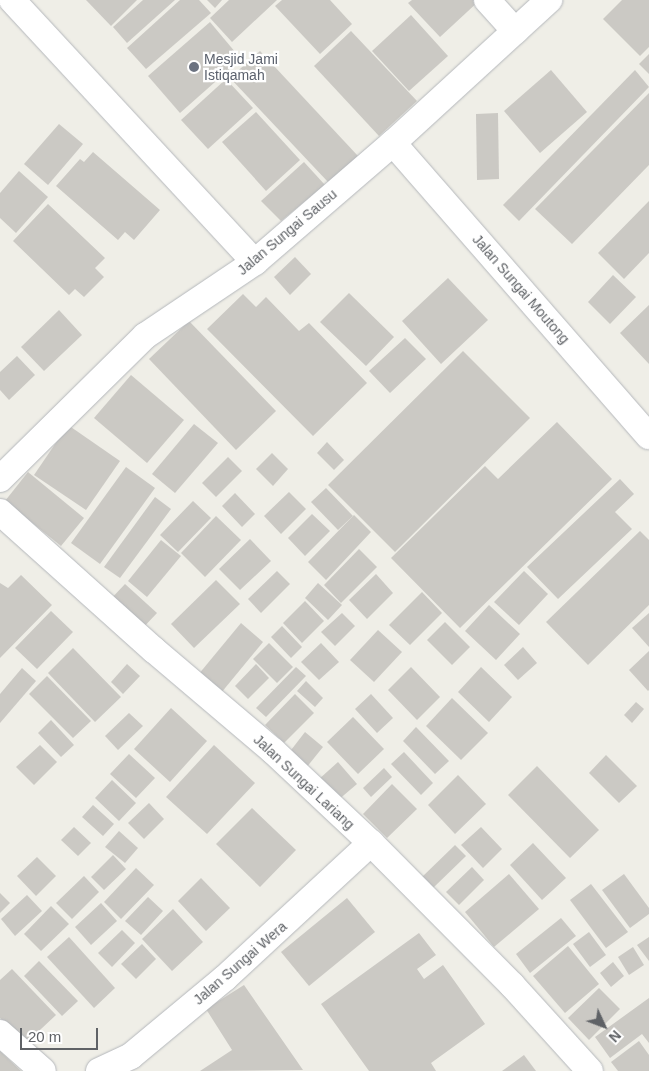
<!DOCTYPE html>
<html>
<head>
<meta charset="utf-8">
<style>
	body { margin:0 }
	#map { position:relative; width:649px; height:1071px; overflow:hidden; background:#efeee7; font-family:Helvetica,sans-serif }
	div>[style] { position:absolute }
	.building>* { inset:0; background:#cbc9c4 }
	.roads { filter:drop-shadow(0 0 1px #b4b7bb) drop-shadow(0 0 1px #b4b7bb) }
	.minor>* { height:26px; margin:-13px; padding:0 13px; transform-origin:13px; border-radius:13px; background:#fff }
	.dots>* { width:14px; height:14px; translate:-50% -50%; box-sizing:border-box; border:2px solid #fff; border-radius:50% }
	span { translate:-50% -50%; white-space:nowrap; text-align:center; line-height:1.15; -webkit-text-stroke:4.5px #fff; paint-order:stroke }
	.worship-label { font-size:14px; color:#5b616d }
	.left { translate:0 -50%; text-align:left }
	.street-label { font-size:14px; color:#5f6266 }
	.north { position:absolute; left:579px; top:1001px; width:50px; height:50px; -webkit-text-stroke:4px #fff; paint-order:stroke; rotate:133deg; font-size:14px; font-weight:700; line-height:20px; text-align:center; color:#5f6266 }
	.north::after { content:''; display:block; margin:auto; width:18px; height:22px; background:#5f6266; clip-path:polygon(50% 0,100% 100%,50% 72%,0 100%) }
	.scale { position:absolute; left:20px; top:1028px; width:78px; height:22px; box-sizing:border-box; border:2px solid #5f6266; border-top:0; padding-left:6px; font-size:15px; line-height:18px; white-space:nowrap; color:#5f6266; -webkit-text-stroke:4px #fff; paint-order:stroke }
</style>
</head>
<body>
<div id="map">
	<div class="building">
		<div style="clip-path:polygon(86px 0,137px 0,111px 26px)"></div>
		<div style="clip-path:polygon(143px 0,175px 0,127px 43px,113px 27px)"></div>
		<div style="clip-path:polygon(180px 0,199px 0,211px 13px,146px 69px,127px 48px)"></div>
		<div style="clip-path:polygon(207px 0,222px 0,215px 8px)"></div>
		<div style="clip-path:polygon(229px 0,277px 0,232px 42px,210px 18px)"></div>
		<div style="clip-path:polygon(282px 0,330px 0,352px 24px,320px 54px,275px 6px)"></div>
		<div style="clip-path:polygon(412px 0,480px 0,440px 37px,408px 3px)"></div>
		<div style="clip-path:polygon(622px 0,649px 0,649px 47px,640px 56px,603px 19px)"></div>
		<div style="clip-path:polygon(411px 15px,448px 56px,409px 91px,372px 51px)"></div>
		<div style="clip-path:polygon(210px 22px,241px 59px,180px 113px,148px 76px)"></div>
		<div style="clip-path:polygon(351px 31px,417px 101px,379px 136px,314px 66px)"></div>
		<div style="clip-path:polygon(260px 51px,358px 156px,328px 182px,230px 78px)"></div>
		<div style="clip-path:polygon(649px 54px,649px 74px,639px 64px)"></div>
		<div style="clip-path:polygon(551px 70px,587px 112px,540px 153px,504px 111px)"></div>
		<div style="clip-path:polygon(635px 70px,649px 87px,519px 221px,503px 205px)"></div>
		<div style="clip-path:polygon(226px 79px,253px 108px,208px 149px,181px 120px)"></div>
		<div style="clip-path:polygon(649px 93px,649px 165px,572px 244px,535px 209px)"></div>
		<div style="clip-path:polygon(256px 112px,300px 160px,266px 191px,222px 142px)"></div>
		<div style="clip-path:polygon(498px 113px,499px 179px,477px 180px,476px 114px)"></div>
		<div style="clip-path:polygon(59px 124px,83px 144px,48px 185px,24px 164px)"></div>
		<div style="clip-path:polygon(93px 152px,160px 210px,134px 240px,125px 232px,118px 240px,56px 186px,80px 159px,84px 162px)"></div>
		<div style="clip-path:polygon(304px 162px,325px 185px,281px 221px,261px 201px)"></div>
		<div style="clip-path:polygon(19px 171px,48px 197px,16px 233px,0 218px,0 193px)"></div>
		<div style="clip-path:polygon(649px 201px,649px 253px,624px 279px,598px 253px)"></div>
		<div style="clip-path:polygon(48px 204px,105px 258px,95px 268px,104px 277px,84px 297px,75px 289px,69px 295px,13px 241px)"></div>
		<div style="clip-path:polygon(295px 257px,311px 274px,290px 295px,274px 277px)"></div>
		<div style="clip-path:polygon(613px 275px,636px 297px,610px 324px,588px 302px)"></div>
		<div style="clip-path:polygon(448px 278px,488px 320px,441px 364px,402px 321px)"></div>
		<div style="clip-path:polygon(349px 293px,394px 337px,366px 366px,320px 322px)"></div>
		<div style="clip-path:polygon(243px 294px,256px 307px,266px 297px,299px 331px,309px 323px,367px 383px,313px 436px,207px 329px)"></div>
		<div style="clip-path:polygon(649px 305px,649px 364px,620px 333px)"></div>
		<div style="clip-path:polygon(59px 310px,82px 335px,44px 371px,21px 347px)"></div>
		<div style="clip-path:polygon(189px 321px,276px 411px,236px 450px,149px 359px)"></div>
		<div style="clip-path:polygon(405px 338px,426px 359px,390px 393px,369px 371px)"></div>
		<div style="clip-path:polygon(463px 351px,530px 418px,395px 552px,328px 485px)"></div>
		<div style="clip-path:polygon(17px 356px,35px 375px,9px 400px,0 390px,0 372px)"></div>
		<div style="clip-path:polygon(131px 375px,184px 420px,147px 463px,94px 418px)"></div>
		<div style="clip-path:polygon(557px 422px,612px 479px,460px 628px,391px 558px,485px 466px,498px 479px)"></div>
		<div style="clip-path:polygon(194px 424px,218px 443px,175px 493px,152px 474px)"></div>
		<div style="clip-path:polygon(68px 425px,120px 461px,86px 510px,34px 475px)"></div>
		<div style="clip-path:polygon(327px 442px,344px 460px,334px 470px,317px 453px)"></div>
		<div style="clip-path:polygon(272px 453px,288px 469px,273px 486px,256px 469px)"></div>
		<div style="clip-path:polygon(228px 457px,242px 471px,216px 497px,202px 483px)"></div>
		<div style="clip-path:polygon(126px 467px,155px 488px,100px 564px,71px 543px)"></div>
		<div style="clip-path:polygon(28px 472px,84px 518px,61px 546px,5px 501px)"></div>
		<div style="clip-path:polygon(620px 479px,634px 494px,615px 512px,632px 529px,558px 599px,527px 567px)"></div>
		<div style="clip-path:polygon(326px 488px,353px 516px,338px 530px,311px 502px)"></div>
		<div style="clip-path:polygon(289px 492px,306px 509px,281px 534px,264px 516px)"></div>
		<div style="clip-path:polygon(235px 493px,255px 514px,242px 527px,222px 506px)"></div>
		<div style="clip-path:polygon(155px 497px,171px 509px,120px 578px,104px 567px)"></div>
		<div style="clip-path:polygon(193px 501px,211px 518px,178px 552px,160px 535px)"></div>
		<div style="clip-path:polygon(312px 514px,330px 531px,305px 556px,288px 538px)"></div>
		<div style="clip-path:polygon(354px 515px,371px 532px,326px 580px,308px 562px)"></div>
		<div style="clip-path:polygon(216px 516px,241px 540px,205px 577px,181px 553px)"></div>
		<div style="clip-path:polygon(640px 531px,649px 540px,649px 605px,588px 665px,546px 622px)"></div>
		<div style="clip-path:polygon(250px 539px,271px 561px,240px 590px,219px 569px)"></div>
		<div style="clip-path:polygon(161px 540px,181px 556px,147px 597px,128px 581px)"></div>
		<div style="clip-path:polygon(359px 549px,377px 567px,341px 603px,324px 585px)"></div>
		<div style="clip-path:polygon(277px 571px,290px 584px,261px 613px,248px 599px)"></div>
		<div style="clip-path:polygon(524px 571px,548px 594px,519px 625px,494px 602px)"></div>
		<div style="clip-path:polygon(376px 574px,393px 593px,367px 619px,349px 600px)"></div>
		<div style="clip-path:polygon(21px 575px,52px 605px,0 658px,0 583px,8px 588px)"></div>
		<div style="clip-path:polygon(216px 580px,240px 604px,194px 648px,171px 624px)"></div>
		<div style="clip-path:polygon(318px 583px,342px 605px,328px 620px,305px 598px)"></div>
		<div style="clip-path:polygon(125px 584px,157px 613px,140px 631px,108px 602px)"></div>
		<div style="clip-path:polygon(422px 592px,442px 613px,410px 645px,389px 625px)"></div>
		<div style="clip-path:polygon(305px 601px,324px 621px,302px 643px,283px 623px)"></div>
		<div style="clip-path:polygon(489px 605px,520px 634px,496px 660px,465px 631px)"></div>
		<div style="clip-path:polygon(51px 611px,73px 632px,37px 669px,15px 648px)"></div>
		<div style="clip-path:polygon(342px 613px,355px 626px,335px 646px,321px 632px)"></div>
		<div style="clip-path:polygon(649px 613px,649px 647px,632px 628px)"></div>
		<div style="clip-path:polygon(445px 622px,470px 647px,452px 665px,427px 640px)"></div>
		<div style="clip-path:polygon(241px 623px,263px 642px,221px 693px,198px 675px)"></div>
		<div style="clip-path:polygon(282px 626px,302px 647px,291px 658px,271px 637px)"></div>
		<div style="clip-path:polygon(378px 630px,402px 652px,374px 682px,350px 660px)"></div>
		<div style="clip-path:polygon(269px 643px,293px 667px,277px 683px,253px 659px)"></div>
		<div style="clip-path:polygon(321px 643px,339px 662px,319px 680px,301px 662px)"></div>
		<div style="clip-path:polygon(523px 647px,537px 663px,518px 680px,504px 665px)"></div>
		<div style="clip-path:polygon(73px 648px,121px 697px,95px 722px,48px 673px)"></div>
		<div style="clip-path:polygon(649px 651px,649px 690px,648px 691px,629px 670px)"></div>
		<div style="clip-path:polygon(127px 664px,140px 676px,123px 694px,111px 682px)"></div>
		<div style="clip-path:polygon(256px 664px,269px 678px,248px 699px,235px 686px)"></div>
		<div style="clip-path:polygon(296px 667px,306px 676px,266px 717px,256px 708px)"></div>
		<div style="clip-path:polygon(411px 667px,440px 697px,417px 720px,388px 690px)"></div>
		<div style="clip-path:polygon(481px 667px,512px 697px,489px 722px,458px 692px)"></div>
		<div style="clip-path:polygon(22px 668px,36px 681px,0 723px,0 694px)"></div>
		<div style="clip-path:polygon(47px 676px,91px 721px,73px 738px,29px 694px)"></div>
		<div style="clip-path:polygon(306px 681px,323px 698px,315px 707px,297px 691px)"></div>
		<div style="clip-path:polygon(295px 694px,314px 713px,284px 743px,265px 725px)"></div>
		<div style="clip-path:polygon(371px 694px,393px 718px,377px 733px,355px 709px)"></div>
		<div style="clip-path:polygon(452px 698px,488px 733px,461px 760px,426px 726px)"></div>
		<div style="clip-path:polygon(636px 702px,644px 709px,632px 723px,624px 715px)"></div>
		<div style="clip-path:polygon(171px 708px,207px 741px,170px 782px,134px 749px)"></div>
		<div style="clip-path:polygon(129px 713px,143px 726px,118px 750px,105px 736px)"></div>
		<div style="clip-path:polygon(353px 717px,384px 749px,358px 774px,327px 742px)"></div>
		<div style="clip-path:polygon(51px 720px,74px 745px,61px 757px,38px 733px)"></div>
		<div style="clip-path:polygon(416px 727px,449px 761px,435px 774px,403px 741px)"></div>
		<div style="clip-path:polygon(305px 732px,323px 747px,306px 768px,288px 754px)"></div>
		<div style="clip-path:polygon(40px 745px,57px 762px,34px 785px,16px 767px)"></div>
		<div style="clip-path:polygon(214px 745px,255px 783px,207px 834px,166px 797px)"></div>
		<div style="clip-path:polygon(404px 752px,433px 783px,421px 795px,391px 764px)"></div>
		<div style="clip-path:polygon(129px 754px,155px 778px,136px 798px,110px 774px)"></div>
		<div style="clip-path:polygon(606px 755px,637px 786px,619px 803px,589px 773px)"></div>
		<div style="clip-path:polygon(338px 762px,357px 784px,337px 801px,318px 780px)"></div>
		<div style="clip-path:polygon(537px 766px,599px 830px,570px 858px,508px 795px)"></div>
		<div style="clip-path:polygon(384px 768px,392px 777px,371px 797px,363px 788px)"></div>
		<div style="clip-path:polygon(458px 775px,486px 804px,455px 834px,428px 805px)"></div>
		<div style="clip-path:polygon(112px 780px,136px 803px,119px 821px,95px 798px)"></div>
		<div style="clip-path:polygon(392px 784px,417px 809px,387px 838px,363px 814px)"></div>
		<div style="clip-path:polygon(149px 803px,164px 819px,144px 839px,128px 823px)"></div>
		<div style="clip-path:polygon(93px 805px,114px 824px,103px 836px,82px 817px)"></div>
		<div style="clip-path:polygon(252px 808px,296px 850px,260px 887px,216px 844px)"></div>
		<div style="clip-path:polygon(74px 827px,91px 843px,78px 856px,61px 840px)"></div>
		<div style="clip-path:polygon(481px 827px,502px 849px,483px 868px,461px 845px)"></div>
		<div style="clip-path:polygon(119px 831px,138px 848px,125px 863px,105px 847px)"></div>
		<div style="clip-path:polygon(533px 843px,566px 878px,542px 900px,510px 865px)"></div>
		<div style="clip-path:polygon(455px 845px,466px 856px,433px 888px,422px 877px)"></div>
		<div style="clip-path:polygon(113px 855px,126px 869px,104px 890px,91px 877px)"></div>
		<div style="clip-path:polygon(37px 857px,56px 876px,36px 896px,17px 876px)"></div>
		<div style="clip-path:polygon(472px 867px,484px 880px,459px 905px,446px 892px)"></div>
		<div style="clip-path:polygon(136px 868px,154px 885px,121px 919px,104px 902px)"></div>
		<div style="clip-path:polygon(509px 874px,539px 909px,494px 947px,465px 912px)"></div>
		<div style="clip-path:polygon(624px 874px,649px 908px,649px 914px,630px 928px,602px 890px)"></div>
		<div style="clip-path:polygon(84px 876px,99px 892px,72px 919px,56px 903px)"></div>
		<div style="clip-path:polygon(201px 878px,230px 908px,206px 931px,178px 901px)"></div>
		<div style="clip-path:polygon(591px 884px,628px 932px,606px 948px,570px 900px)"></div>
		<div style="clip-path:polygon(0 893px,10px 903px,0 913px)"></div>
		<div style="clip-path:polygon(27px 895px,42px 911px,15px 936px,1px 919px)"></div>
		<div style="clip-path:polygon(148px 897px,163px 911px,141px 935px,125px 921px)"></div>
		<div style="clip-path:polygon(347px 898px,375px 932px,309px 986px,281px 952px)"></div>
		<div style="clip-path:polygon(101px 903px,117px 921px,91px 945px,75px 927px)"></div>
		<div style="clip-path:polygon(51px 906px,69px 924px,41px 951px,24px 934px)"></div>
		<div style="clip-path:polygon(173px 909px,203px 942px,172px 971px,142px 939px)"></div>
		<div style="clip-path:polygon(561px 918px,576px 936px,530px 973px,516px 954px)"></div>
		<div style="clip-path:polygon(122px 930px,135px 943px,112px 967px,98px 953px)"></div>
		<div style="clip-path:polygon(589px 932px,606px 955px,590px 967px,573px 944px)"></div>
		<div style="clip-path:polygon(419px 933px,436px 955px,417px 969px,424px 979px,443px 965px,485px 1024px,431px 1063px,436px 1071px,369px 1071px,321px 1004px)"></div>
		<div style="clip-path:polygon(69px 937px,115px 988px,94px 1008px,47px 957px)"></div>
		<div style="clip-path:polygon(649px 937px,649px 961px,637px 945px)"></div>
		<div style="clip-path:polygon(142px 944px,156px 959px,136px 979px,121px 964px)"></div>
		<div style="clip-path:polygon(568px 946px,599px 984px,565px 1013px,533px 976px)"></div>
		<div style="clip-path:polygon(633px 947px,644px 965px,629px 975px,618px 957px)"></div>
		<div style="clip-path:polygon(39px 961px,78px 1001px,62px 1016px,24px 976px)"></div>
		<div style="clip-path:polygon(613px 962px,624px 976px,611px 987px,600px 973px)"></div>
		<div style="clip-path:polygon(12px 969px,56px 1015px,25px 1044px,0 1018px,0 980px)"></div>
		<div style="clip-path:polygon(244px 985px,303px 1070px,200px 1071px,232px 1050px,206px 1009px)"></div>
		<div style="clip-path:polygon(599px 988px,620px 1009px,589px 1040px,568px 1018px)"></div>
		<div style="clip-path:polygon(649px 998px,649px 1043px,642px 1034px,610px 1058px,595px 1037px)"></div>
		<div style="clip-path:polygon(639px 1041px,649px 1055px,649px 1071px,618px 1071px,611px 1062px)"></div>
		<div style="clip-path:polygon(0 1051px,21px 1071px,0 1071px)"></div>
		<div style="clip-path:polygon(524px 1055px,536px 1071px,502px 1071px)"></div>
	</div>
	<div class="roads">
		<div class="minor">
			<div style="left:12px;top:0;width:357px;rotate:47.2deg"></div>
			<div style="left:487px;top:0;width:42px;rotate:47.9deg"></div>
			<div style="left:393px;top:143px;width:389px;rotate:48.9deg"></div>
			<div style="left:0;top:479px;width:204px;rotate:-44.6deg"></div>
			<div style="left:145px;top:336px;width:133px;rotate:-33.9deg"></div>
			<div style="left:255px;top:262px;width:182px;rotate:-40.8deg"></div>
			<div style="left:393px;top:143px;width:212px;rotate:-42.5deg"></div>
			<div style="left:0;top:512px;width:207px;rotate:41.9deg"></div>
			<div style="left:154px;top:650px;width:156px;rotate:40.3deg"></div>
			<div style="left:273px;top:751px;width:134px;rotate:43.2deg"></div>
			<div style="left:371px;top:843px;width:200px;rotate:45.2deg"></div>
			<div style="left:512px;top:985px;width:116px;rotate:47.8deg"></div>
			<div style="left:0;top:1033px;width:57px;rotate:41.5deg"></div>
			<div style="left:99px;top:1071px;width:35px;rotate:-25deg"></div>
			<div style="left:131px;top:1056px;width:122px;rotate:-39.7deg"></div>
			<div style="left:225px;top:978px;width:199px;rotate:-42.8deg"></div>
		</div>
	</div>
	<div class="dots">
		<div style="left:194px;top:67px;background:#6b7280"></div>
	</div>
	<div class="worship-label">
		<span class="left" style="left:204px;top:67px">Mesjid Jami<br>Istiqamah</span>
	</div>
	<div class="street-label">
		<span style="left:287px;top:232px;rotate:-40deg">Jalan Sungai Sausu</span>
		<span style="left:521px;top:289px;rotate:49deg">Jalan Sungai Moutong</span>
		<span style="left:304px;top:782px;rotate:43deg">Jalan Sungai Lariang</span>
		<span style="left:240px;top:963px;rotate:-41deg">Jalan Sungai Wera</span>
	</div>
	<div class="north">N</div>
	<div class="scale">20 m</div>
</div>
</body>
</html>
